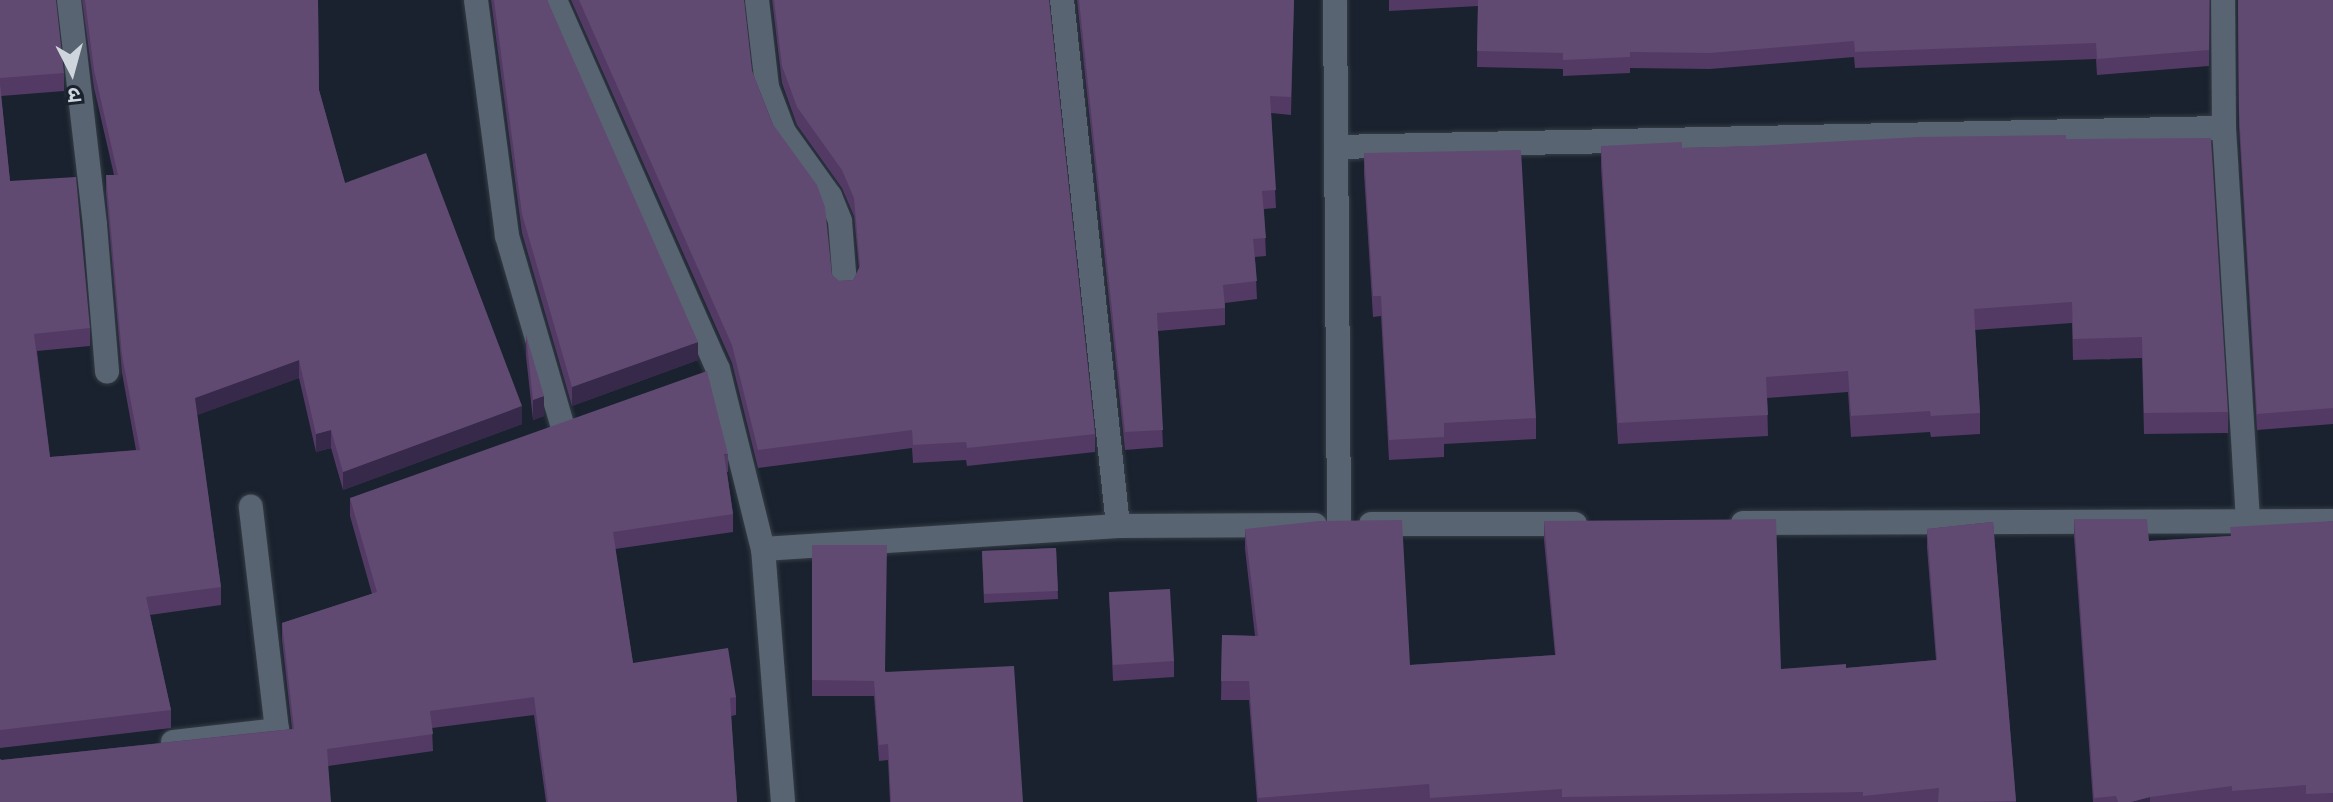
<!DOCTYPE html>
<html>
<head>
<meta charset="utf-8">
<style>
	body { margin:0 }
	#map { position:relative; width:2333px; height:802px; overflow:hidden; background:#19222e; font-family:Manrope,"Noto Sans Devanagari",sans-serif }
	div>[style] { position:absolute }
	.roads { filter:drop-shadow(0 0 2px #353c46) drop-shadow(0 0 2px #353c46) }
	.street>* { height:24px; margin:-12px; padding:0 12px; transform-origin:12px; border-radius:12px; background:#596472 }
	.wall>* { inset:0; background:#523a64 }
	.shaded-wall>* { inset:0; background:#362949 }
	.building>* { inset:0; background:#604a71 }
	span { translate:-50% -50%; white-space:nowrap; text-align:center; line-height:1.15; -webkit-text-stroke:7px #19222e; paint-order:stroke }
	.north { position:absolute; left:32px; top:32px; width:80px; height:80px; -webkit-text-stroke:6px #19222e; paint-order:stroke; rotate:174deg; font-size:22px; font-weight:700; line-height:32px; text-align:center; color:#cfd5dd }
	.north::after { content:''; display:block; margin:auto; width:28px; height:36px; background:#cfd5dd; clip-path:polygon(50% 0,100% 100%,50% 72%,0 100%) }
</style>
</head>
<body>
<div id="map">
	<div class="roads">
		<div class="street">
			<div style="left:69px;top:0;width:226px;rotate:83.4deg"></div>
			<div style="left:95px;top:225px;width:147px;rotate:85.3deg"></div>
			<div style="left:476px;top:0;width:238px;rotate:82.5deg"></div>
			<div style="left:507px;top:236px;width:199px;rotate:73.7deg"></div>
			<div style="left:555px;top:0;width:403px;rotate:66.2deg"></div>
			<div style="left:718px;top:369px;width:186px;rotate:76deg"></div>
			<div style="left:757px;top:0;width:88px;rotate:83.4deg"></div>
			<div style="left:767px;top:87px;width:48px;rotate:69.3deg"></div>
			<div style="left:784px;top:132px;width:79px;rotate:54.3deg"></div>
			<div style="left:830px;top:196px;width:27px;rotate:68deg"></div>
			<div style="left:840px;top:221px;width:64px;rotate:85.5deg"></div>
			<div style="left:1062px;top:0;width:529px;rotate:83.92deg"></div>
			<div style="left:1335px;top:0;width:525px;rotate:89.56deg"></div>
			<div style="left:2224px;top:128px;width:394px;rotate:86.5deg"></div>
			<div style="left:1336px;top:147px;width:888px;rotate:-1.23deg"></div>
			<div style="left:2224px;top:128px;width:128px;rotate:-90.4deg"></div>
			<div style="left:1743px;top:523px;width:590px;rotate:-0.19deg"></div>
			<div style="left:1371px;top:524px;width:204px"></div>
			<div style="left:173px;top:742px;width:105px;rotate:-6.6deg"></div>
			<div style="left:277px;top:730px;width:225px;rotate:-96.7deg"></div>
			<div style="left:783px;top:802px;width:254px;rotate:-94.5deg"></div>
			<div style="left:763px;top:549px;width:356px;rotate:-3.7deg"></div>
			<div style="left:1118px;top:526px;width:197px;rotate:-0.3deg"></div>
		</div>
	</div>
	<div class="wall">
		<div style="clip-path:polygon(0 0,64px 73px,64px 91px,1px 96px,10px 181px,90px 328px,90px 346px,37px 351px,50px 457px,136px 450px,122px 373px,106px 193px,106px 175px,114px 175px,94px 88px,82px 0,318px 0,319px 90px,345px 183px,522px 424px,343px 490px,331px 448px,316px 452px,299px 378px,197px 415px,221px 587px,221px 605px,150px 615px,171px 710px,171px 728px,0 748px)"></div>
		<div style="clip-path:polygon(491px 0,547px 0,698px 360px,572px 406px,522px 233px)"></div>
		<div style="clip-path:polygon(571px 0,744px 0,752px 71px,832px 275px,839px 281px,853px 280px,859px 269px,854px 216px,842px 188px,797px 125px,782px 83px,772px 0,1049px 0,1095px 434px,1095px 452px,967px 466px,966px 460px,913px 463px,912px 448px,758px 468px,732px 363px)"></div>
		<div style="clip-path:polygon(1077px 0,1294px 0,1291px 115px,1271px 113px,1276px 208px,1264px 209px,1266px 256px,1255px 257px,1257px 299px,1225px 303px,1225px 325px,1158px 331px,1163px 447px,1125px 450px)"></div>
		<div style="clip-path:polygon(1389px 0,2210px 0,2209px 66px,2097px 75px,2096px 59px,1855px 68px,1854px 57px,1710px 69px,1630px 68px,1630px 73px,1563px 76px,1563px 69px,1477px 67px,1478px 6px,1389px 11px)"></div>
		<div style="clip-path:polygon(2238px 0,2333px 0,2333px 424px,2257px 430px,2239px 127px)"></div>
		<div style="clip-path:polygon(2066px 139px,2228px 412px,2228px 433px,2144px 434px,2142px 358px,2073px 360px,2072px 323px,1975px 330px,1980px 413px,1980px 434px,1931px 437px,1930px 432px,1851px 437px,1848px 392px,1767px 398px,1768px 436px,1618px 444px,1601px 167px,1601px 146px,1682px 148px)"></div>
		<div style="clip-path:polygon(1364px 153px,1536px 418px,1536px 439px,1444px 444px,1444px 457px,1389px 460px,1381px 316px,1373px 317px,1364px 174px)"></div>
		<div style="clip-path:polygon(526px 335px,544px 416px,533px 420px,526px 356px)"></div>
		<div style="clip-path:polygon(728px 454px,728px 472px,727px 472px,733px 514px,733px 532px,615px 549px,633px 663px,736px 697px,736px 715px,731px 716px,737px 802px,546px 802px,534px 715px,432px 728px,433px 751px,328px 766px,2px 760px,292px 729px,282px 640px,282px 623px,372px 594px,350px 516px,350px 498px)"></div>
		<div style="clip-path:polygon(2074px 519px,2149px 541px,2230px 536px,2333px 521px,2333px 802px,2093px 802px,2074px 537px)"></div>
		<div style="clip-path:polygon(1544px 521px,1781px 669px,1846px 668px,1936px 660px,1927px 548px,1927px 529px,1993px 522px,2016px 802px,1257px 802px,1249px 700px,1221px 700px,1222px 635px,1255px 636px,1245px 549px,1245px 529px,1410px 665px,1555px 655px,1544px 540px)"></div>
		<div style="clip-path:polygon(812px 545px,886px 672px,1023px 802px,890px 802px,888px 760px,879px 761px,874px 696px,812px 696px)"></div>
		<div style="clip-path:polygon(1056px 548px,1058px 599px,984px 603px,982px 551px)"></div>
		<div style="clip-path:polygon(1109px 592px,1174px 661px,1174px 677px,1113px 681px)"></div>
	</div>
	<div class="shaded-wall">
		<div style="clip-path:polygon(698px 342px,698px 360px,572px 406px,572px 387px)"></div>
		<div style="clip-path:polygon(299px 360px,299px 378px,195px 416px,195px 398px)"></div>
		<div style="clip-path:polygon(544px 396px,544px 416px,533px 420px,533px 400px)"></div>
		<div style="clip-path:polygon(522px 406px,522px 424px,343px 490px,343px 472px)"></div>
		<div style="clip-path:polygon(331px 430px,331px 448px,316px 452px,316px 434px)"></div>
		<div style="clip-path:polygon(2150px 797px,2150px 802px,2131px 802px)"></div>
	</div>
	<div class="building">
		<div style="clip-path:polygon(0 0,56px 0,64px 73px,0 78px)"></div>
		<div style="clip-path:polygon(85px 0,318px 0,319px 90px,345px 183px,426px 153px,522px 406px,343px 472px,331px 430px,316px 434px,299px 360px,195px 398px,221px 587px,146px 597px,171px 710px,0 730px,0 84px,10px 181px,76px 177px,90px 328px,34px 334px,50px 457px,140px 450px,122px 355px,106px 175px,118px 175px,94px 70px)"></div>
		<div style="clip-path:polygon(494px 0,547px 0,698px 342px,572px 387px,522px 214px)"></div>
		<div style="clip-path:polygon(579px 0,744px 0,752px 71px,772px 123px,817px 185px,825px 207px,832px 275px,839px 281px,853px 280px,860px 266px,854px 198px,842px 170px,797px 107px,782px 66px,774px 0,1049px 0,1095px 434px,967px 448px,966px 442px,913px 445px,912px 430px,758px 450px,732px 345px)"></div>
		<div style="clip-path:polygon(1079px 0,1294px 0,1291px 97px,1270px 96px,1276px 190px,1262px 191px,1266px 238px,1253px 239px,1257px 281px,1223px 285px,1225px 308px,1157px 313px,1163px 430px,1125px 432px)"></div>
		<div style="clip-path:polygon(1478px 0,2209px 0,2209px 50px,2097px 59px,2096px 43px,1855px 52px,1854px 41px,1710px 53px,1630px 52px,1630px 57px,1563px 60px,1563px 53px,1477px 51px)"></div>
		<div style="clip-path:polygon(2238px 0,2333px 0,2333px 408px,2257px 414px,2239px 112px)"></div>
		<div style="clip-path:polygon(2066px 135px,2066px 139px,2211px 138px,2228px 412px,2144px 413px,2142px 337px,2073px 339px,2072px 302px,1974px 309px,1980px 413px,1931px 416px,1930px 411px,1851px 416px,1848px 371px,1766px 377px,1768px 415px,1618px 423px,1601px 146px,1682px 142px,1682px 148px,1753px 146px,1917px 137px)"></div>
		<div style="clip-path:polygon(1521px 150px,1536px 418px,1444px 423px,1444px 437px,1389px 440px,1381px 296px,1373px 296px,1364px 153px)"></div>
		<div style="clip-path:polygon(526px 335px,544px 396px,533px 400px)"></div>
		<div style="clip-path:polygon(707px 371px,728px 454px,724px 454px,733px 514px,613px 532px,633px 663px,728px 648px,736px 697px,730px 698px,737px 802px,548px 802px,534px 697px,430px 711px,433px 734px,327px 749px,331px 802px,0 802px,0 759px,2px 760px,294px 729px,282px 623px,377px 592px,350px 498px)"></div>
		<div style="clip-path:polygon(1776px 519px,1781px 669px,1846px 664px,1846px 668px,1937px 660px,1927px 529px,1993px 522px,2016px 801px,1938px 802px,1939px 788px,1863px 796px,1863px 792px,1562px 797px,1562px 789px,1430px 798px,1429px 784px,1258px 798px,1249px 681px,1221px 681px,1222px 635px,1258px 636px,1245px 529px,1319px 521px,1402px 520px,1410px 665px,1556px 655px,1544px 521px)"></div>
		<div style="clip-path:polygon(2074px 519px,2147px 519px,2149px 541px,2231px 536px,2230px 527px,2333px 521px,2333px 793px,2306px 794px,2306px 785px,2232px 791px,2232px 786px,2150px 797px,2131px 802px,2118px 802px,2116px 796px,2094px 798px)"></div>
		<div style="clip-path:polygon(812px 545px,887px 545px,885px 672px,1014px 666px,1023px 802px,891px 802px,888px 744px,879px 745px,874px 681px,812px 680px)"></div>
		<div style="clip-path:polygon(1056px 548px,1058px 591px,984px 594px,982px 551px)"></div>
		<div style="clip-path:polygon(1170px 589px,1174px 661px,1113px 665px,1109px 592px)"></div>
	</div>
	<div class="north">उ</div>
</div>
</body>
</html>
